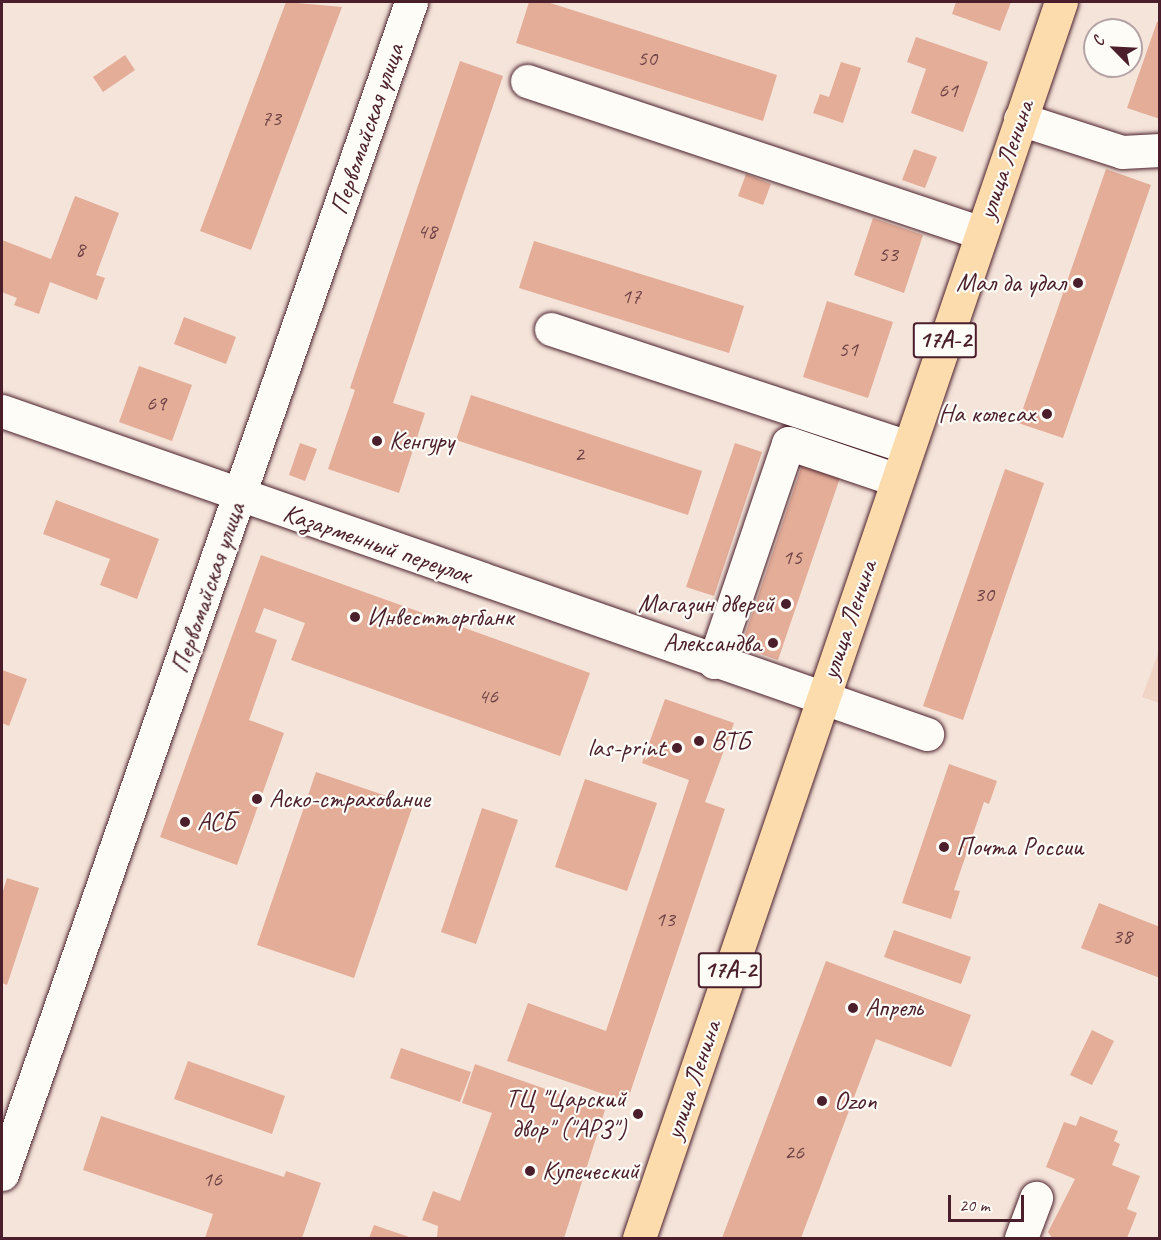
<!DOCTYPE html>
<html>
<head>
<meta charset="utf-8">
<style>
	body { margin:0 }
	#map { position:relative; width:1161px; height:1240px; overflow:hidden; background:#f5e4da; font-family:Caveat,sans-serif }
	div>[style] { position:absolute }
	.built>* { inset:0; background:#f0d4c6 }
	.building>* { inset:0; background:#e3ad98 }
	.roads { filter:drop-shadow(0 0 2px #4a1f2b) drop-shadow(0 0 2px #4a1f2b) }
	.minor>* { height:33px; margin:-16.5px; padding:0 16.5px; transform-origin:16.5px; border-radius:16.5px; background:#fdfcf7 }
	.major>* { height:33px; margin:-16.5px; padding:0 16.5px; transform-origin:16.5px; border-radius:16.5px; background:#fcdcac }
	.dots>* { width:16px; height:16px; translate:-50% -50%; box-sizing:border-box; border:3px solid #fdfcf7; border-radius:50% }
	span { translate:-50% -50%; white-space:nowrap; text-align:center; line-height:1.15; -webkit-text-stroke:4.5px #fdfcf7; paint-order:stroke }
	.number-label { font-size:22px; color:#704246 }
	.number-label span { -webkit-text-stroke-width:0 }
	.shield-label span { padding:2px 4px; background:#fdfcf7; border:2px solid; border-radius:4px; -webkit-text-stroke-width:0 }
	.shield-label { font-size:24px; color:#4a1f2b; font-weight:700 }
	.street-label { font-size:26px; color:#4a1f2b }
	.poi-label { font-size:26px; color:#4a1f2b }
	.right { translate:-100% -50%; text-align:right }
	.left { translate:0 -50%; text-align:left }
	.frame { position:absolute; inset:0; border:3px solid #4a1f2b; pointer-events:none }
	.north { position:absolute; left:1083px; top:18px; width:60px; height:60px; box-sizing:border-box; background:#fdfcf7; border:2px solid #b5a4a5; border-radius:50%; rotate:294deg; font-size:16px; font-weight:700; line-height:24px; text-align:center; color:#4a1f2b }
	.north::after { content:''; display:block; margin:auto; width:21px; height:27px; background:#4a1f2b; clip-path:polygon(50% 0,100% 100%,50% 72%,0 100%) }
	.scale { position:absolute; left:948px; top:1195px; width:76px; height:27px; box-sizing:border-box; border:3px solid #4a1f2b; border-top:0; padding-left:8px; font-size:18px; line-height:21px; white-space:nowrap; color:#4a1f2b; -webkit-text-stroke:4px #fdfcf7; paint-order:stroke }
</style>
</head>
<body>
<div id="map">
	<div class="built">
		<div style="clip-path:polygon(1159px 651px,1159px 703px,1142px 697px)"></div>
	</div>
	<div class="building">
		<div style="clip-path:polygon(286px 2px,342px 7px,251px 250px,200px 231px)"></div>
		<div style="clip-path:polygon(529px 2px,547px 2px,777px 75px,763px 121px,516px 43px)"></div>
		<div style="clip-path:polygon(956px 2px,1011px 2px,1000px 31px,952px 14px)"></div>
		<div style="clip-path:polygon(1157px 22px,1160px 22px,1160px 119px,1127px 108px)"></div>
		<div style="clip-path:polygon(916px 37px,988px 62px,963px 132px,911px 113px,926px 69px,907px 62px)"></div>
		<div style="clip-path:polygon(125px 55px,135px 70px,103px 92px,93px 77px)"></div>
		<div style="clip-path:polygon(460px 61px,503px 76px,393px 403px,425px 413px,399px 493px,328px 469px,355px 390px,350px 388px)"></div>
		<div style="clip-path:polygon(841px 62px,861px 68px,843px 123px,813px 113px,820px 94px,829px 97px)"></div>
		<div style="clip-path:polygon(914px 149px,937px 157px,925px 188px,902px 180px)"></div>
		<div style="clip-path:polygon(1106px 169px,1151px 185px,1063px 438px,1018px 423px)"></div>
		<div style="clip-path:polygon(746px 174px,771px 184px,763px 205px,738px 196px)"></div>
		<div style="clip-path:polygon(75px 196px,119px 213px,96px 275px,105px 278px,97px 300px,50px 282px,39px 314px,14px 305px,17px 298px,2px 292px,2px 240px,51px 259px)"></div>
		<div style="clip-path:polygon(873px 218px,923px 235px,904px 293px,854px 275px)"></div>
		<div style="clip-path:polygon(534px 241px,744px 306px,729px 353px,519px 288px)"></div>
		<div style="clip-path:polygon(827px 301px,893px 322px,868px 398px,803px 377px)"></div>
		<div style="clip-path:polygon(184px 317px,236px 337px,226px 364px,174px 344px)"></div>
		<div style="clip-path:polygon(139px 366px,192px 385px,172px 441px,119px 422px)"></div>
		<div style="clip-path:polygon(471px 395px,702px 471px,688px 515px,456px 440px)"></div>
		<div style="clip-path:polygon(300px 443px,317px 449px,305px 481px,289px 475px)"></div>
		<div style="clip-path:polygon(735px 443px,762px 452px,714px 596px,686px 587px)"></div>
		<div style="clip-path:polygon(805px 456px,843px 469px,778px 660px,741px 647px)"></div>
		<div style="clip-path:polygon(1005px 469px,1044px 483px,963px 720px,923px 706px)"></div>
		<div style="clip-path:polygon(56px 500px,159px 539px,137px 599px,100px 585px,110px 559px,43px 534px)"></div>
		<div style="clip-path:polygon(261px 555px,590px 673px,560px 756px,291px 660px,305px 623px,264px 608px,255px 632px,277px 640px,249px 720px,284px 733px,237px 865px,160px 837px)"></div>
		<div style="clip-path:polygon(2px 670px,27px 679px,9px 726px,2px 723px)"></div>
		<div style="clip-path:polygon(665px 699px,734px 723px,705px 802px,725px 809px,627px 1102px,507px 1061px,528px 1003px,606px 1031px,689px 780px,642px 763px)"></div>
		<div style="clip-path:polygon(949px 764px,997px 781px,989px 804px,984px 802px,954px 890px,960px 891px,951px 919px,902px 903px)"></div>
		<div style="clip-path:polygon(316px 772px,413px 805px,354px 978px,257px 945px)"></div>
		<div style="clip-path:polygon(585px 779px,657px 803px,627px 891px,555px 867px)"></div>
		<div style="clip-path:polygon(482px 808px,518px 820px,476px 944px,441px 932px)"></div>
		<div style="clip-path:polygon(7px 878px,39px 888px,7px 985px,2px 983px,2px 894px)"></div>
		<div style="clip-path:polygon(1099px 903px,1160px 927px,1160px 978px,1081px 948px)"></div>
		<div style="clip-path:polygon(894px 930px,971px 957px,961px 984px,884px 957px)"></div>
		<div style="clip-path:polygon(826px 961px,971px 1015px,951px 1067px,876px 1039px,801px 1238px,722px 1238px)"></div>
		<div style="clip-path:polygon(1092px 1030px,1114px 1041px,1092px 1085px,1070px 1075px)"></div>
		<div style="clip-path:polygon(401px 1048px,471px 1072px,460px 1102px,390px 1078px)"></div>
		<div style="clip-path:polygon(188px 1061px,285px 1096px,272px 1134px,174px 1099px)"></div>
		<div style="clip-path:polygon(475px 1064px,605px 1110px,564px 1238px,437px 1238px,438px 1226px,422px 1220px,433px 1191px,460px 1201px,492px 1113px,462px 1103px)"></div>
		<div style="clip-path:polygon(101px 1116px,284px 1177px,286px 1171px,321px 1183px,302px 1238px,205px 1238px,213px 1214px,83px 1170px)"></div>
		<div style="clip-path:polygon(1080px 1116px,1118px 1131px,1114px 1141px,1120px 1144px,1112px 1165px,1140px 1176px,1127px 1209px,1137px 1213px,1127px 1238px,1052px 1238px,1048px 1232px,1075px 1179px,1046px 1167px,1064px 1122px,1076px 1126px)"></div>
		<div style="clip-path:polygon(374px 1225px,412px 1238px,369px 1238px)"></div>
	</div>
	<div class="roads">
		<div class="minor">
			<div style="left:527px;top:81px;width:479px;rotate:18.5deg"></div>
			<div style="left:1020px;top:119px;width:107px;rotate:17.9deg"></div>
			<div style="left:1122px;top:152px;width:38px;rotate:-3deg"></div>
			<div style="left:551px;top:329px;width:376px;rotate:18.3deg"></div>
			<div style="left:2px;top:411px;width:980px;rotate:19.25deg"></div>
			<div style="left:714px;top:662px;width:231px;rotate:-71.3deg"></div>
			<div style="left:788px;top:443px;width:115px;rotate:18.7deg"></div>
			<div style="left:2px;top:1174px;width:1241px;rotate:-70.76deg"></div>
			<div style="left:1021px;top:1238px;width:43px;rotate:-69.4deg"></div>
		</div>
		<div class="major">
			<div style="left:639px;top:1238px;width:1306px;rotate:-71.15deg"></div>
		</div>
	</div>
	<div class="dots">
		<div style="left:1078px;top:283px;background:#4a1f2b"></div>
		<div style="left:1047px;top:414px;background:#4a1f2b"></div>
		<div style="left:377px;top:441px;background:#4a1f2b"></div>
		<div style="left:786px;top:604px;background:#4a1f2b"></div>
		<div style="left:355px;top:617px;background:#4a1f2b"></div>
		<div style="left:773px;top:643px;background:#4a1f2b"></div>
		<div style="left:699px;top:741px;background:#4a1f2b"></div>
		<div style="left:677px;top:748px;background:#4a1f2b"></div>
		<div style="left:257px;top:799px;background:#4a1f2b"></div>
		<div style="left:185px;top:822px;background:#4a1f2b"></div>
		<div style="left:944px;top:847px;background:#4a1f2b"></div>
		<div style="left:853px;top:1008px;background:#4a1f2b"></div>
		<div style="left:822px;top:1101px;background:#4a1f2b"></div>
		<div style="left:638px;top:1114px;background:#4a1f2b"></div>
		<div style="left:530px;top:1171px;background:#4a1f2b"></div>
	</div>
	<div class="number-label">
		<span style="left:647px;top:59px">50</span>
		<span style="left:948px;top:91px">61</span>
		<span style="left:271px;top:119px">73</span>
		<span style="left:427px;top:232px">48</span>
		<span style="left:80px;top:250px">8</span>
		<span style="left:888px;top:255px">53</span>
		<span style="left:631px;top:297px">17</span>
		<span style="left:848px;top:350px">51</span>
		<span style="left:156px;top:404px">69</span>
		<span style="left:579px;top:455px">2</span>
		<span style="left:792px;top:558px">15</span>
		<span style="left:984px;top:595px">30</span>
		<span style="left:488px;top:697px">46</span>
		<span style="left:665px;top:920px">13</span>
		<span style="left:1122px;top:937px">38</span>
		<span style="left:794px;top:1153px">26</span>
		<span style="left:212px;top:1180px">16</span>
	</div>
	<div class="shield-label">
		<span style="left:945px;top:340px">17А-2</span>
		<span style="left:730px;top:970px">17А-2</span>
	</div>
	<div class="street-label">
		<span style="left:367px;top:129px;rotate:-71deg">Первомайская улица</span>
		<span style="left:1006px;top:160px;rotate:-71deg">улица Ленина</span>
		<span style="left:377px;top:544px;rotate:19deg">Казарменный переулок</span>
		<span style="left:208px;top:588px;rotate:-71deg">Первомайская улица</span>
		<span style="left:849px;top:620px;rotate:-71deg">улица Ленина</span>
		<span style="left:693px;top:1080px;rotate:-71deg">улица Ленина</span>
	</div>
	<div class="poi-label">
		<span class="right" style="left:1066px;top:283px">Мал да удал</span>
		<span class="right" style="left:1035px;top:414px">На колесах</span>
		<span class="left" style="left:389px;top:441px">Кенгуру</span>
		<span class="right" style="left:774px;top:604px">Магазин дверей</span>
		<span class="left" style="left:367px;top:617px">Инвестторгбанк</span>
		<span class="right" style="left:761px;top:643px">Александва</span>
		<span class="left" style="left:711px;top:741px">ВТБ</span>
		<span class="right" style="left:665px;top:748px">las-print</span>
		<span class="left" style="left:269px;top:799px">Аско-страхование</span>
		<span class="left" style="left:197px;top:822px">АСБ</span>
		<span class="left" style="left:956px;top:847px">Почта России</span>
		<span class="left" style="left:865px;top:1008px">Апрель</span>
		<span class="right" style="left:626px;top:1114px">ТЦ "Царский<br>двор" ("АРЗ")</span>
		<span class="left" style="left:834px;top:1101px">Ozon</span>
		<span class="left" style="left:542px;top:1171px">Купеческий</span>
	</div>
	<div class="frame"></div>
	<div class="north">С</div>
	<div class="scale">20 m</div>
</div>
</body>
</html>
